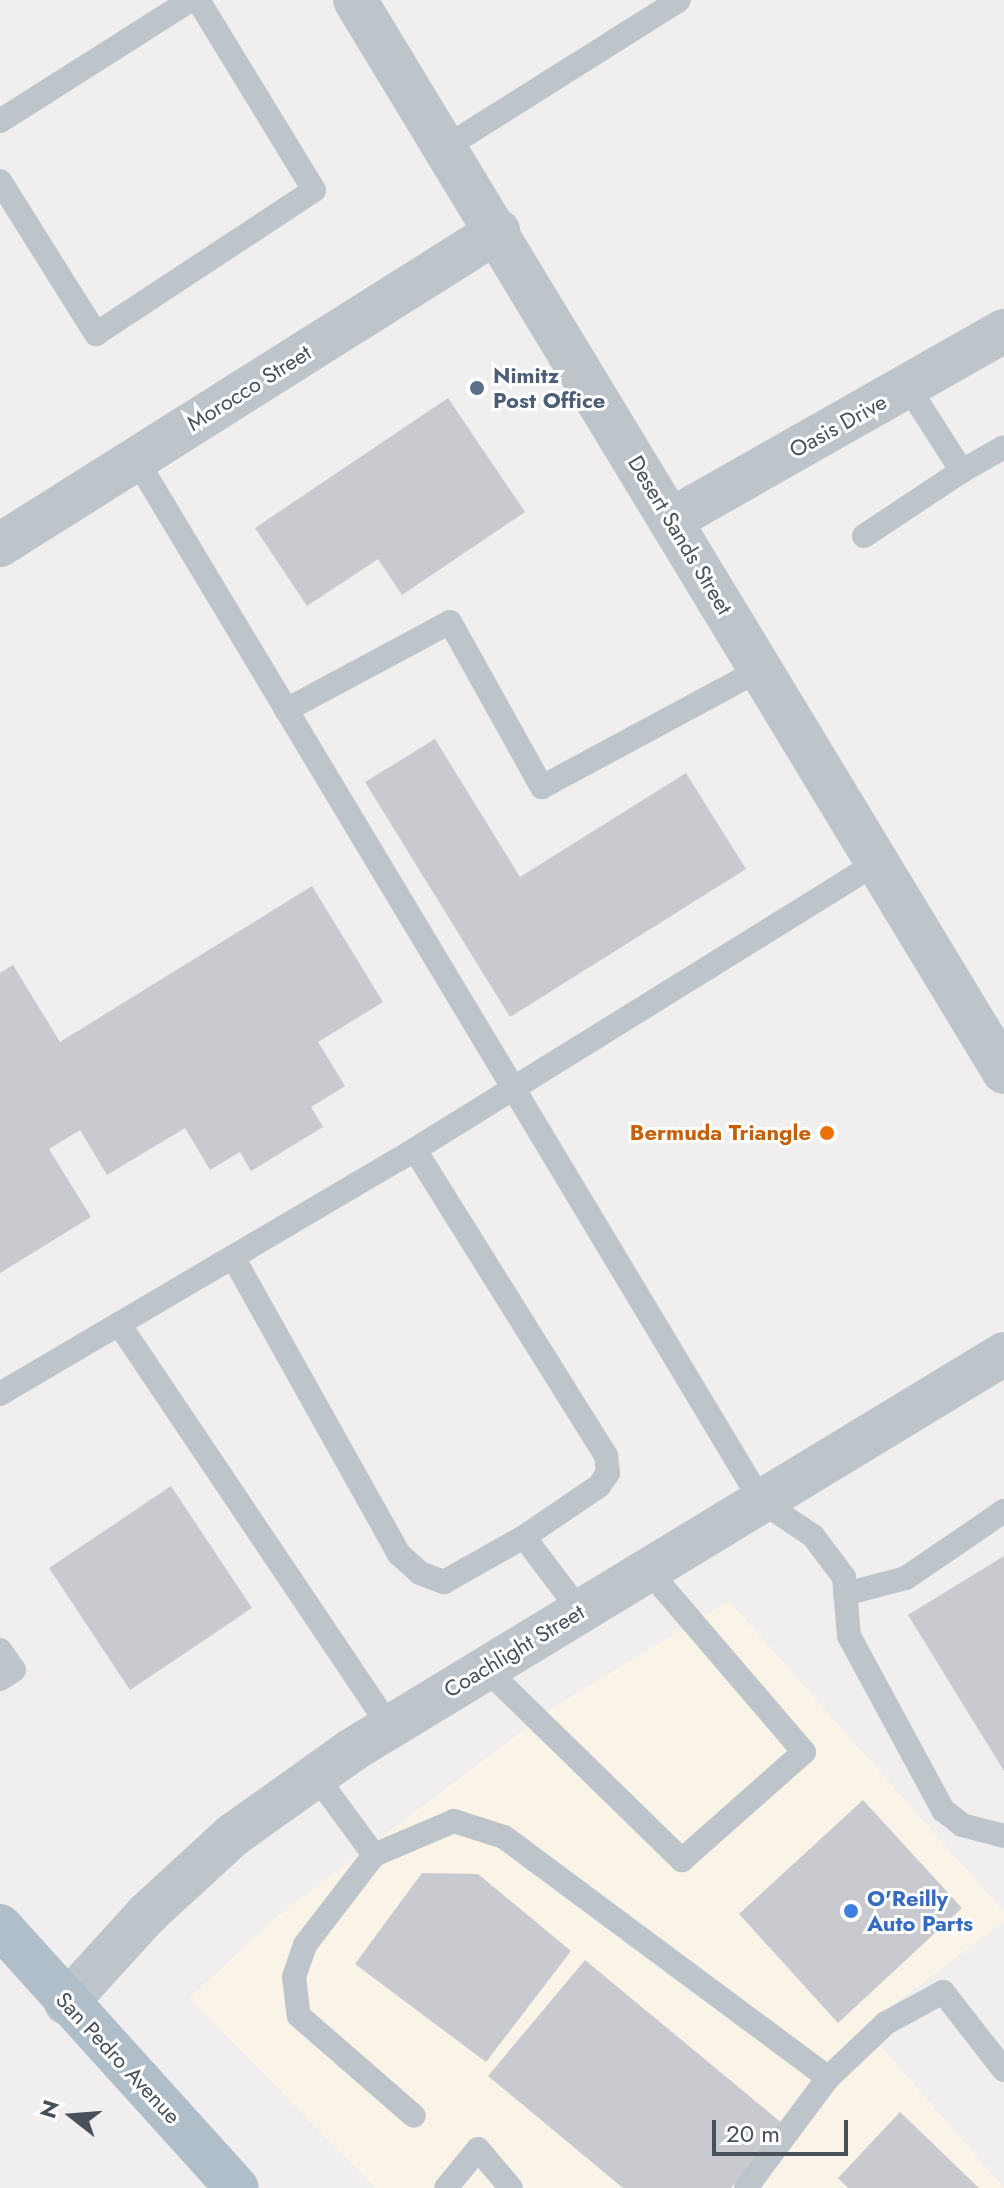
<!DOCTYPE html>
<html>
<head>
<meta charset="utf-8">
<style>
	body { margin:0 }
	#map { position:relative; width:1004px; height:2188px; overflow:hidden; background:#f0eeee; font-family:Jost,sans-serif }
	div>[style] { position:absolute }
	.commercial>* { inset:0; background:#faf4e8 }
	.building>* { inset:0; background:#c9cad0 }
	.service>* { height:24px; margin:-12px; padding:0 12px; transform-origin:12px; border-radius:12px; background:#bdc5cb }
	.minor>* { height:44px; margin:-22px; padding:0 22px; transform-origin:22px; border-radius:22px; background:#bdc5cb }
	.primary>* { height:44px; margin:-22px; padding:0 22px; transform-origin:22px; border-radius:22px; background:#b0beca }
	.dots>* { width:22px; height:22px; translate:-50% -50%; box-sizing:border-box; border:4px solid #fff; border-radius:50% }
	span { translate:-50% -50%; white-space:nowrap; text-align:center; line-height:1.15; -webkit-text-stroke:6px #fff; paint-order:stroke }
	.service-label { font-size:22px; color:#4e5e75; font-weight:700 }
	.left { translate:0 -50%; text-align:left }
	.street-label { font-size:22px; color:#485159 }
	.food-label { font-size:22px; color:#c56008; font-weight:700 }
	.right { translate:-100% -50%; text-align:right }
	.shop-label { font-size:22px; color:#366cbe; font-weight:700 }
	.north { position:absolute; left:32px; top:2076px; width:80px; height:80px; -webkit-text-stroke:6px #fff; paint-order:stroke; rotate:287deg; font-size:22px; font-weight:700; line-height:32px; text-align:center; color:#485159 }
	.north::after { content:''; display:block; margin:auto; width:28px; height:36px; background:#485159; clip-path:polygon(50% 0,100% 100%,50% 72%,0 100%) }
	.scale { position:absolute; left:712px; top:2120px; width:136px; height:36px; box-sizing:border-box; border:4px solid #485159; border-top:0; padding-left:10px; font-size:24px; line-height:28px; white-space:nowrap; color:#485159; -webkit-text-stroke:6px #fff; paint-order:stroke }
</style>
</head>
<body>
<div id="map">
	<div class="commercial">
		<div style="clip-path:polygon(729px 1601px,1004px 1912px,1004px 1921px,864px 2027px,1004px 2188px,375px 2188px,190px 1998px,275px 1918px,554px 1707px)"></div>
	</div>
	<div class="building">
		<div style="clip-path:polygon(448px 398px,525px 512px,402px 595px,378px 559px,307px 606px,255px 528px)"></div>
		<div style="clip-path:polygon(435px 739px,520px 877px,686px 773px,746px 869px,510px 1017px,365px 782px)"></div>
		<div style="clip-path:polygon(312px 886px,383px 1002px,318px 1042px,345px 1086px,311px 1107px,323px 1127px,251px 1171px,240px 1152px,210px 1170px,185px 1128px,107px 1175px,80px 1130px,49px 1149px,91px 1217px,0 1273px,0 973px,13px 965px,60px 1042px)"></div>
		<div style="clip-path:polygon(171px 1486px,252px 1608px,130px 1690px,49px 1568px)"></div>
		<div style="clip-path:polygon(1004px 1556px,1004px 1771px,908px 1615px)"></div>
		<div style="clip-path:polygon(863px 1800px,962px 1908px,838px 2023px,739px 1914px)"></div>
		<div style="clip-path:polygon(422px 1873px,478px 1874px,571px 1951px,486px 2062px,355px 1964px)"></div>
		<div style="clip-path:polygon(585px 1960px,783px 2124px,731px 2188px,623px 2188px,488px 2076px)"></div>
		<div style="clip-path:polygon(900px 2112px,979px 2188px,848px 2188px,838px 2178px)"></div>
	</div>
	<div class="service">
		<div style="left:0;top:121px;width:226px;rotate:-32.4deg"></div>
		<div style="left:446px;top:147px;width:275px;rotate:-32.2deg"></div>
		<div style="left:0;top:181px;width:181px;rotate:57.9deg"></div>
		<div style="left:96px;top:334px;width:261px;rotate:-33.4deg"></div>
		<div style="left:314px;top:190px;width:223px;rotate:-121.4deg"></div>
		<div style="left:908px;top:387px;width:100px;rotate:57.3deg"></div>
		<div style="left:962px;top:471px;width:48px;rotate:-29.7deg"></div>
		<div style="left:136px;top:459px;width:1215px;rotate:59.04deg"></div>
		<div style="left:761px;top:1501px;width:63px;rotate:33.9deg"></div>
		<div style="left:813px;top:1536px;width:51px;rotate:52.9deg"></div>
		<div style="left:844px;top:1577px;width:59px;rotate:85.2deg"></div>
		<div style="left:849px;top:1636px;width:198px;rotate:61.6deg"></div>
		<div style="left:943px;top:1810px;width:24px;rotate:38deg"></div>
		<div style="left:962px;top:1825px;width:43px;rotate:14.7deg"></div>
		<div style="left:864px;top:536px;width:118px;rotate:-33.6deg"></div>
		<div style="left:286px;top:710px;width:186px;rotate:-28.2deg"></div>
		<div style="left:450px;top:622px;width:189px;rotate:60.9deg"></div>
		<div style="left:542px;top:787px;width:249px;rotate:-28.3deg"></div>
		<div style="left:415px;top:1150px;width:361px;rotate:58deg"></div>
		<div style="left:606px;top:1456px;width:17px;rotate:83deg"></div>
		<div style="left:608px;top:1473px;width:16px;rotate:125deg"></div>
		<div style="left:599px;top:1486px;width:91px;rotate:145.8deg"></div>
		<div style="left:233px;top:1257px;width:340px;rotate:60.8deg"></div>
		<div style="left:399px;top:1554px;width:28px;rotate:42deg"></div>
		<div style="left:420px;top:1573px;width:26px;rotate:21deg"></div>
		<div style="left:444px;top:1582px;width:92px;rotate:-29.4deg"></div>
		<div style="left:524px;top:1537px;width:93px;rotate:52.9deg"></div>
		<div style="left:119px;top:1324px;width:486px;rotate:56.1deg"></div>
		<div style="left:0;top:1394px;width:462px;rotate:-30.5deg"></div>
		<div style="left:398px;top:1160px;width:565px;rotate:-31.83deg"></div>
		<div style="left:845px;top:1594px;width:63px;rotate:-14.7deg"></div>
		<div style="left:906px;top:1578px;width:119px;rotate:-34.4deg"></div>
		<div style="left:0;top:1650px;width:24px;rotate:55deg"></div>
		<div style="left:14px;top:1670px;width:17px;rotate:147deg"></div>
		<div style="left:486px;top:1669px;width:274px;rotate:44.3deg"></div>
		<div style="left:682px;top:1860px;width:163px;rotate:-41.5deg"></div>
		<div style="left:804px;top:1752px;width:240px;rotate:-130.6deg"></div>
		<div style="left:316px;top:1776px;width:98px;rotate:53.7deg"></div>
		<div style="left:374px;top:1855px;width:87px;rotate:-23deg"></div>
		<div style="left:454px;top:1821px;width:52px;rotate:17.7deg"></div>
		<div style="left:504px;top:1837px;width:404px;rotate:36.6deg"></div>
		<div style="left:374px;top:1855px;width:113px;rotate:127.5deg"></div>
		<div style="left:305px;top:1945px;width:34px;rotate:109deg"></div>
		<div style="left:294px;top:1977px;width:39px;rotate:83deg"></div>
		<div style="left:299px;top:2016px;width:152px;rotate:41deg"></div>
		<div style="left:446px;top:2188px;width:50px;rotate:-50.6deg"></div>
		<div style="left:478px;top:2149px;width:51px;rotate:49.8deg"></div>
		<div style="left:746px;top:2188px;width:137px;rotate:-53.3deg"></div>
		<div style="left:828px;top:2078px;width:80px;rotate:-43.5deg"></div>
		<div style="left:886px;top:2023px;width:65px;rotate:-28.5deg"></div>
		<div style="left:943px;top:1992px;width:99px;rotate:52deg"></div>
	</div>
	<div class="minor">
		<div style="left:355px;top:0;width:1253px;rotate:58.81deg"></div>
		<div style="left:671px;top:520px;width:383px;rotate:-29.6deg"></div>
		<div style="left:0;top:545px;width:589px;rotate:-32.23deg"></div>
		<div style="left:66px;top:2003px;width:120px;rotate:-47.7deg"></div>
		<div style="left:147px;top:1914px;width:117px;rotate:-42.6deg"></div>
		<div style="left:233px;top:1835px;width:146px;rotate:-35.5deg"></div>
		<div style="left:352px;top:1750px;width:763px;rotate:-31.27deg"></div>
	</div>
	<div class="primary">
		<div style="left:0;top:1926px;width:353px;rotate:47.9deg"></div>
	</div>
	<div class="dots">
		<div style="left:477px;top:388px;background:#5c6f8a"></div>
		<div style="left:827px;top:1133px;background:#e8710a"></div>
		<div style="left:851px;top:1911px;background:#3f7fe0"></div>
	</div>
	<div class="service-label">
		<span class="left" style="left:493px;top:388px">Nimitz<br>Post Office</span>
	</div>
	<div class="street-label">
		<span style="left:249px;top:388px;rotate:-32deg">Morocco Street</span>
		<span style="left:838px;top:426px;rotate:-29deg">Oasis Drive</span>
		<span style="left:680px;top:535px;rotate:59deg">Desert Sands Street</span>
		<span style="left:514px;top:1651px;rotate:-31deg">Coachlight Street</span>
		<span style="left:118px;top:2058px;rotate:47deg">San Pedro Avenue</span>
	</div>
	<div class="food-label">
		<span class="right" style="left:811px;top:1133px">Bermuda Triangle</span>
	</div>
	<div class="shop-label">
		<span class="left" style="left:867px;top:1911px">O'Reilly<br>Auto Parts</span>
	</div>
	<div class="north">N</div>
	<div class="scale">20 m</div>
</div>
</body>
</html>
